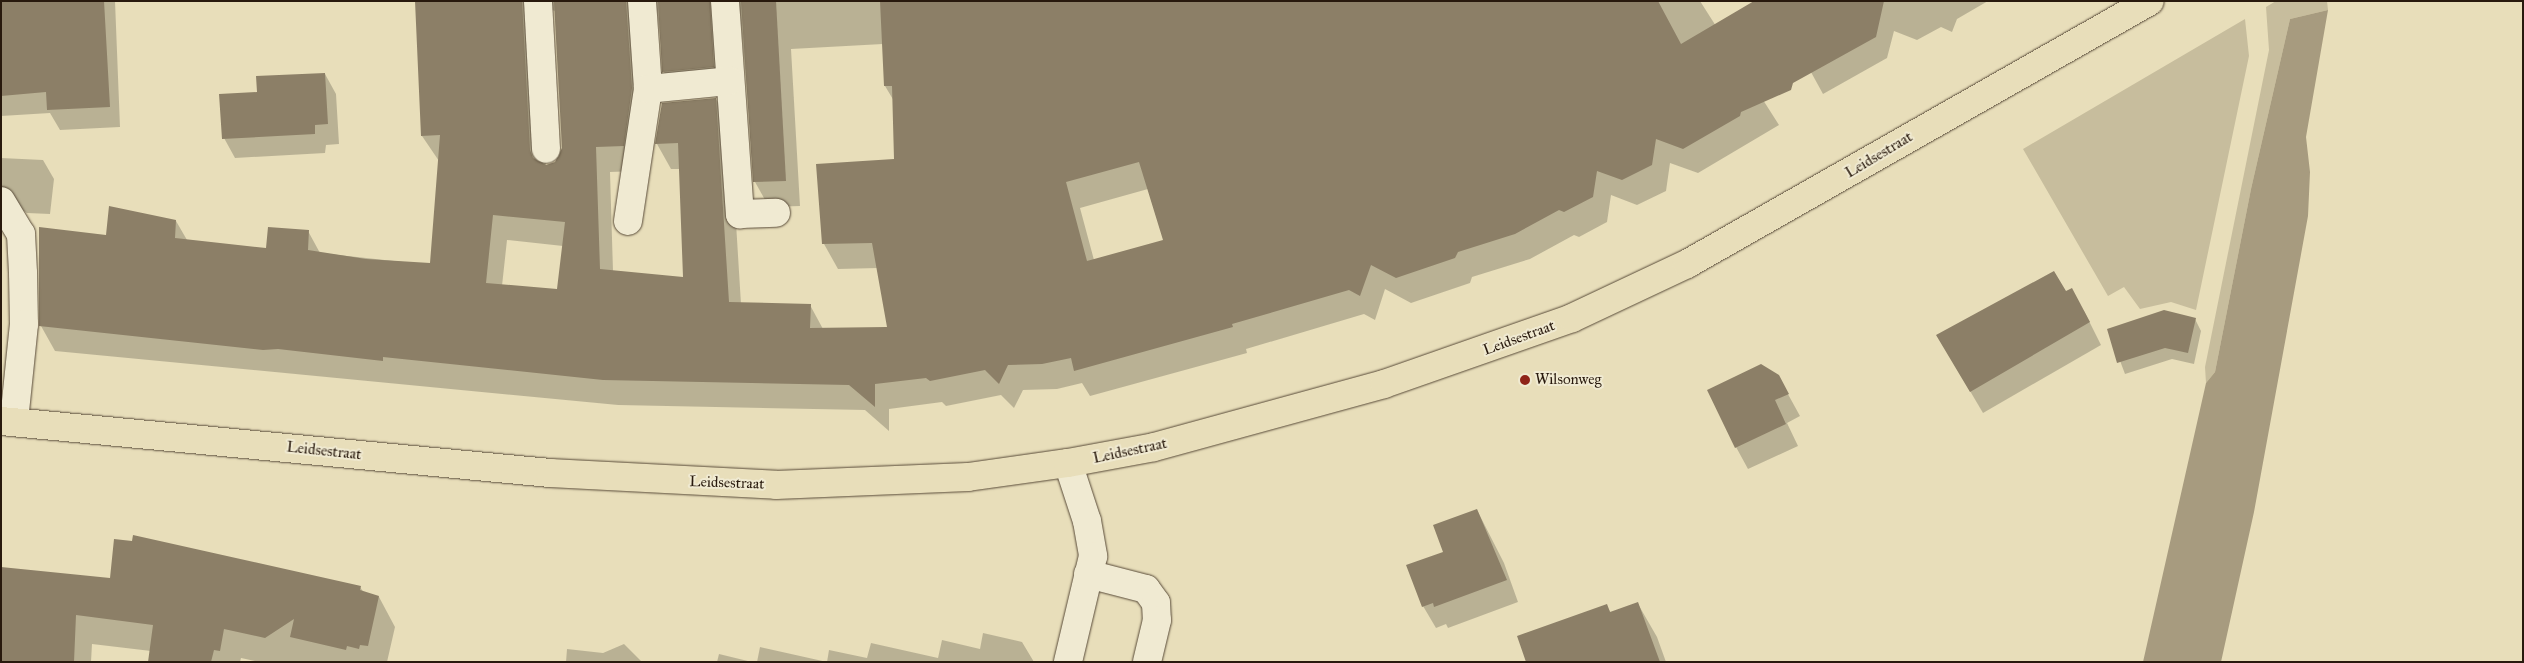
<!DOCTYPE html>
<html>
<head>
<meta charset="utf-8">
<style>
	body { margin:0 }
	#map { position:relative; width:2524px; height:663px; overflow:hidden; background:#e8deba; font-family:"IM FELL Great Primer",serif }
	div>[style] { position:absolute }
	.green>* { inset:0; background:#c7bd9d }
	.water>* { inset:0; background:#a79b7f }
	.shadow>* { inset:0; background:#0003 }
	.building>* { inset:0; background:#8c7f67 }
	.roads { filter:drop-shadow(0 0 1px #584a38) drop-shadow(0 0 1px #584a38) }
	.minor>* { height:28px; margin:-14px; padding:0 14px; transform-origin:14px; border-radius:14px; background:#f0ead2 }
	.major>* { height:28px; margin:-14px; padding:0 14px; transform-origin:14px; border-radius:14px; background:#e8deba }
	.dots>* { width:14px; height:14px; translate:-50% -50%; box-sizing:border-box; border:2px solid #f0ead2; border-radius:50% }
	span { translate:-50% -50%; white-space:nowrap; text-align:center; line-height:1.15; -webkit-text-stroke:4px #f0ead2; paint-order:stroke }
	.street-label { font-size:15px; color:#28190d }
	.poi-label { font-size:15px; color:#28190d }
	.left { translate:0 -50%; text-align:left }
	.frame { position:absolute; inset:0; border:2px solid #28190d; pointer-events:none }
</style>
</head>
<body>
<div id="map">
	<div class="green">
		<div style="clip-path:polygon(2276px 1px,2327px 1px,2328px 10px,2290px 19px,2251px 189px,2215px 372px,2206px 383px,2205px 367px,2269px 50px,2266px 7px)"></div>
		<div style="clip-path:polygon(2245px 19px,2249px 56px,2196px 310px,2171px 302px,2140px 309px,2124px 287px,2108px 296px,2023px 149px)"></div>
	</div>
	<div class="water">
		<div style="clip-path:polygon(2328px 10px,2306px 137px,2310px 172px,2308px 216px,2254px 512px,2221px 662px,2143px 662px,2206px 383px,2215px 372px,2251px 189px,2290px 19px)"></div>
	</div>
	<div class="shadow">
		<div style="clip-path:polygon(1px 1px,115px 1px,120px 127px,60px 130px,50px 113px,1px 116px)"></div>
		<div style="clip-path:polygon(evenodd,416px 1px,1700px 1px,1779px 125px,1698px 173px,1670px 163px,1666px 191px,1637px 205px,1611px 195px,1607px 222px,1579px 237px,1574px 235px,1530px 259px,1472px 277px,1470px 283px,1411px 303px,1385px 289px,1375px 320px,1364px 314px,1246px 349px,1247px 353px,1090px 396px,1082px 383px,1057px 389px,1023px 390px,1014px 408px,1001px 395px,946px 406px,942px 402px,889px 409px,889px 431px,865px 410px,618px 405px,55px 351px,41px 326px,107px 236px,176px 221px,187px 240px,267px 249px,308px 231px,320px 253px,431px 265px,439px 161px,422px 136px,416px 1px,552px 10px,555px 11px,563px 148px,556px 163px,546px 166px,536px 28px,552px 10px,416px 1px,657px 10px,664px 72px,678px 97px,728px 92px,740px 11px,755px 182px,769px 207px,800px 206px,791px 49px,883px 44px,885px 86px,894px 101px,895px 161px,824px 244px,838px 269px,878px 268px,889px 328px,823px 329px,810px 305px,741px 304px,730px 125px,716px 99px,663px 105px,657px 144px,671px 169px,680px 169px,684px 278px,613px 271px,610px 172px,638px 171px,642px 19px,657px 10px,416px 1px,1148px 189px,1164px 241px,1094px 260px,1080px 208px,1148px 189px,416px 1px,507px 240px,563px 246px,558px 290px,502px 286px,507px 240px)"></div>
		<div style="clip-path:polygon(1772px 1px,1988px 1px,1957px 19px,1952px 32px,1941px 27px,1917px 40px,1894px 31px,1887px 58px,1823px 94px)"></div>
		<div style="clip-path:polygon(325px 74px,336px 94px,339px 144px,326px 145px,325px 153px,235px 158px,224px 138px,258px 93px)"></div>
		<div style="clip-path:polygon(1px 158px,43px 160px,54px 179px,50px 214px,27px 213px,13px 204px,1px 211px)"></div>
		<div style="clip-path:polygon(2065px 293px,2084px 311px,2101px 345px,1983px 413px,1937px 335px)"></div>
		<div style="clip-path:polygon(2195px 319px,2201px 331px,2194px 364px,2172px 359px,2125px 374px,2108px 329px)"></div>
		<div style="clip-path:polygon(1778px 376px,1800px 416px,1787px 423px,1798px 446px,1748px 469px,1736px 447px)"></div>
		<div style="clip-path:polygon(1477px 510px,1504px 563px,1518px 602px,1448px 628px,1446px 624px,1436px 628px,1423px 606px,1444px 553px)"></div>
		<div style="clip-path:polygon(111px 579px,360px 587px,364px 593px,379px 597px,395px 627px,387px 662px,260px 662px,241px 658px,240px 662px,149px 662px,151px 651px,92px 644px,91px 662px,1px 662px)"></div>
		<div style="clip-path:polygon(1638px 604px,1657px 637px,1666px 662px,1528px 662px,1606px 605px,1611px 613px)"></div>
		<div style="clip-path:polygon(983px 633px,1022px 642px,1034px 662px,757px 662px,760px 647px,827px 662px,829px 650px,867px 658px,871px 643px,938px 658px,942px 640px,980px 649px)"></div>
		<div style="clip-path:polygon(624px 644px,642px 662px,566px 662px,567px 649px,603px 653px)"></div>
		<div style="clip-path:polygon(719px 654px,752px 662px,717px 662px)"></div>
	</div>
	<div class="building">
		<div style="clip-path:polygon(1px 1px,104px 1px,110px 107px,47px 110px,46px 92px,1px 96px)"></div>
		<div style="clip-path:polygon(evenodd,415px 1px,522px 1px,530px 150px,533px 158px,546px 165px,555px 162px,562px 148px,554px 1px,626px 1px,632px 88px,624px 146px,596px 147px,600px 269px,683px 277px,678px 143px,655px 144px,662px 103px,716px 98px,729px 302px,811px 304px,810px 328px,887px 327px,872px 243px,822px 244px,816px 164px,894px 159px,892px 86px,884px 86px,880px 1px,1658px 1px,1681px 44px,1754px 1px,1884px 1px,1876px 37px,1793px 83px,1791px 90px,1741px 112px,1740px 116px,1683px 149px,1656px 139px,1652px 165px,1622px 180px,1597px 171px,1593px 197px,1564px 212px,1559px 210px,1515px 234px,1458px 252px,1455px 258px,1396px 278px,1371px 265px,1360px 296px,1349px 290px,1232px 324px,1233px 327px,1074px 371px,1071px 358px,1042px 364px,1008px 365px,999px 384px,985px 370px,930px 381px,926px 378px,875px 384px,875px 407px,849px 385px,603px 380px,383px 357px,383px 361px,278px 349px,263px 350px,39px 326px,39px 227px,106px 235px,109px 206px,176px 220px,175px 238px,266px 248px,268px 227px,309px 230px,308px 250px,366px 259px,430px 263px,440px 135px,421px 136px,415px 1px,1139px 162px,1163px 240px,1087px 261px,1066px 182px,1139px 162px,415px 1px,493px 215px,565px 222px,557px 289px,486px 283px,493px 215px)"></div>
		<div style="clip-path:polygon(658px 1px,710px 1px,714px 67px,662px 72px)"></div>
		<div style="clip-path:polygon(741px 1px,776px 1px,786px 181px,753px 182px)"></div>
		<div style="clip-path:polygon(325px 73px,328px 124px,315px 125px,315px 134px,222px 139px,219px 94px,257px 92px,256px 76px)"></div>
		<div style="clip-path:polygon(2054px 271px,2066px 291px,2072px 288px,2090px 322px,1970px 392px,1936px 335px)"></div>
		<div style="clip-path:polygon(2164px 310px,2196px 318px,2188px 353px,2165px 348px,2117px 363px,2107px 329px)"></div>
		<div style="clip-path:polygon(1761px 364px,1779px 375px,1789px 394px,1775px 400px,1786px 424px,1735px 448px,1707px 390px)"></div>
		<div style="clip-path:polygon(1477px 509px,1507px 580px,1434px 607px,1433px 603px,1422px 607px,1406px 565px,1443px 552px,1433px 525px)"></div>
		<div style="clip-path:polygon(133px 535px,361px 586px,360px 590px,379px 596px,368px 646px,360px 645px,359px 649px,347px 646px,346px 650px,290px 637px,294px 619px,265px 638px,224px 629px,220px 651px,214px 650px,211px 662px,148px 662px,153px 625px,76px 615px,74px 662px,1px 662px,1px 567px,110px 578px,114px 539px,132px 541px)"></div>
		<div style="clip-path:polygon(1638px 602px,1660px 662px,1526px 662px,1517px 636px,1607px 604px,1610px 612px)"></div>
	</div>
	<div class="roads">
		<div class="minor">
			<div style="left:538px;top:1px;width:148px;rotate:86.9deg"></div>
			<div style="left:642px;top:1px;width:88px;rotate:86.1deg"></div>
			<div style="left:725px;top:1px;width:214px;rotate:86deg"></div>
			<div style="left:740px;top:214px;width:36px;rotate:-2deg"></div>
			<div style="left:1px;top:201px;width:39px;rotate:59deg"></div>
			<div style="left:21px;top:234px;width:39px;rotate:87deg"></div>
			<div style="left:23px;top:273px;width:51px;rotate:88.9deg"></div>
			<div style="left:24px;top:324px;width:98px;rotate:95.9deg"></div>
			<div style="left:628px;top:221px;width:134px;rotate:-81.4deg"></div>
			<div style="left:648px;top:89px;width:82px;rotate:-5.6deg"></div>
			<div style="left:1068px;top:463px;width:61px;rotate:71.9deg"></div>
			<div style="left:1087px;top:521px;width:36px;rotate:80deg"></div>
			<div style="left:1093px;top:556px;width:109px;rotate:103.3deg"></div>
			<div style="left:1088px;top:574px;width:60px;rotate:14.5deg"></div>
			<div style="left:1146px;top:589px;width:17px;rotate:54deg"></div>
			<div style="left:1156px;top:603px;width:17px;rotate:87deg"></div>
			<div style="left:1157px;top:620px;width:43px;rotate:103.4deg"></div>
		</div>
		<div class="major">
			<div style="left:1px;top:421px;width:551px;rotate:5.41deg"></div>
			<div style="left:550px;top:473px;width:226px;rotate:3deg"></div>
			<div style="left:776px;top:485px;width:192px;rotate:-2.4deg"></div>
			<div style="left:968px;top:477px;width:101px;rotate:-8deg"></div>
			<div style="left:1068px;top:463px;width:87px;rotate:-10.5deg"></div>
			<div style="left:1154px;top:447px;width:238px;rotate:-15.3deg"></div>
			<div style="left:1384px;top:384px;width:199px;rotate:-19.3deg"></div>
			<div style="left:1572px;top:318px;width:127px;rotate:-25.2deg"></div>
			<div style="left:1687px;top:264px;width:532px;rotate:-29.6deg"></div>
		</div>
	</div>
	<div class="dots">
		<div style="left:1525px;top:380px;background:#8f2418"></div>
	</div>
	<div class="street-label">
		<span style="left:1879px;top:155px;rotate:-31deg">Leidsestraat</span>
		<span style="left:1519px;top:338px;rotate:-20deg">Leidsestraat</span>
		<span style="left:324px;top:451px;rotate:6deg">Leidsestraat</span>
		<span style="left:1130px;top:451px;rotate:-12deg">Leidsestraat</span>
		<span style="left:727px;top:483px;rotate:2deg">Leidsestraat</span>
	</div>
	<div class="poi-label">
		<span class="left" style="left:1535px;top:380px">Wilsonweg</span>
	</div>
	<div class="frame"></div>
</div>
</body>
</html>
